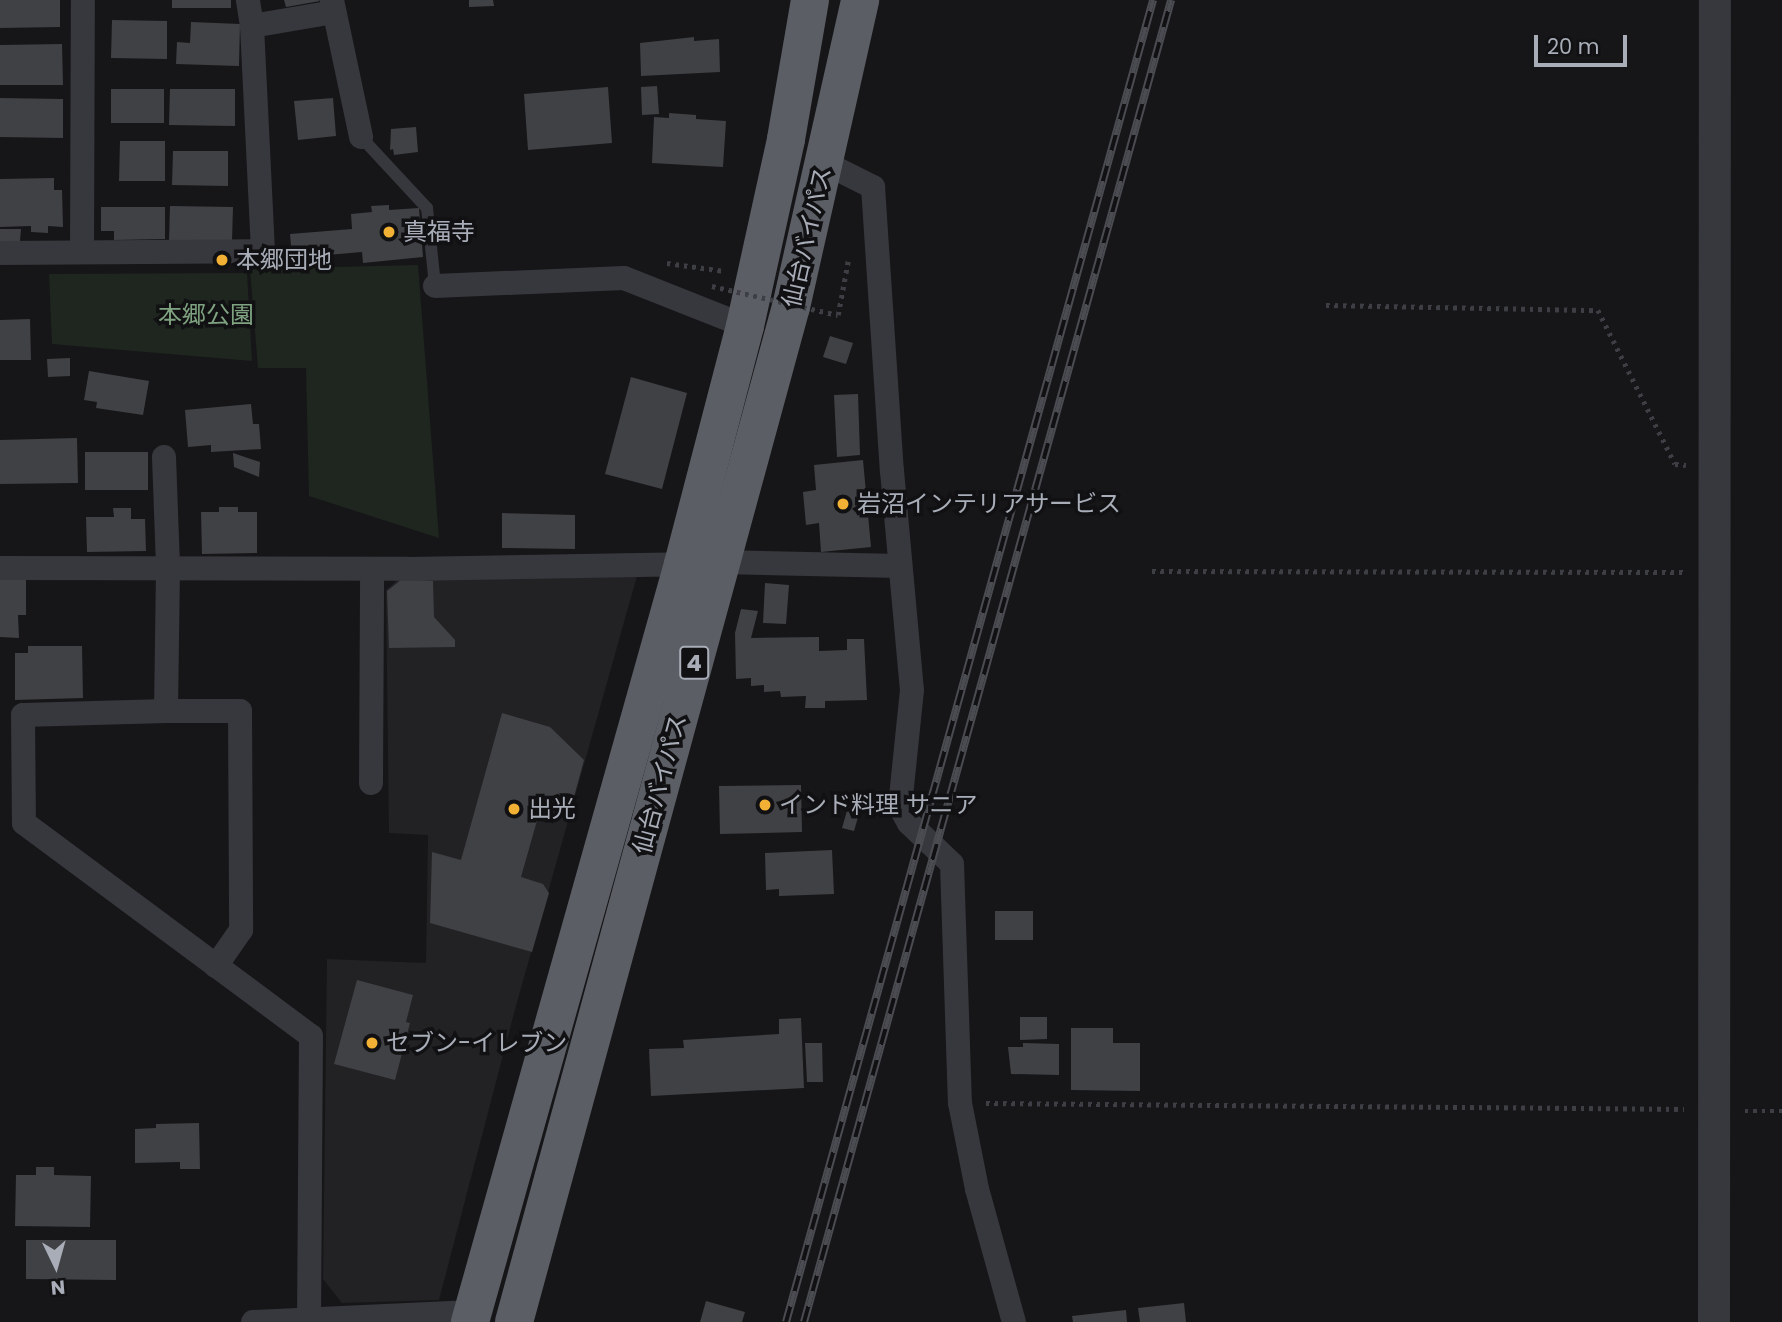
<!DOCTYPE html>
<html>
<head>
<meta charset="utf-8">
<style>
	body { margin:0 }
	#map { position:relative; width:1782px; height:1322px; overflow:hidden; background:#161618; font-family:Poppins,"Noto Sans JP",sans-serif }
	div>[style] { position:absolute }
	.built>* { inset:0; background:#222225 }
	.green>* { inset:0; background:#1e261f }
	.building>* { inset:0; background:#404145 }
	.path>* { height:4.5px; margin-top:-2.25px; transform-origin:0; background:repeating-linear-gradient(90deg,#3d3f44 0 3.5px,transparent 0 8.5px) }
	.service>* { height:12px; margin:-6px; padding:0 6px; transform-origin:6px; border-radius:6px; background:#37383d }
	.minor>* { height:24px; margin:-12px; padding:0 12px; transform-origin:12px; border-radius:12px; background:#37383d }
	.tertiary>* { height:32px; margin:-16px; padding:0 16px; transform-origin:16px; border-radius:16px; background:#37383d }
	.trunk>* { height:38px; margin:-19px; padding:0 19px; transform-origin:19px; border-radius:19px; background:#5b5e65 }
	.rail>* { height:8px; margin-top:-4px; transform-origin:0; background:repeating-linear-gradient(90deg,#111113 0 16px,#4a4c52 0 32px); box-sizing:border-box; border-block:2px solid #4a4c52 }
	.path-bridge>* { height:4.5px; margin-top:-2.25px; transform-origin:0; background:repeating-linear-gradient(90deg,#3d3f44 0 3.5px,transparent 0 8.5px) }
	.dots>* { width:19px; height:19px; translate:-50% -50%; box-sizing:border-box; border:4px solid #111113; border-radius:50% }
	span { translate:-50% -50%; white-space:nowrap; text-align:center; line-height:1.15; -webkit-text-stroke:7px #111113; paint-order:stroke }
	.shield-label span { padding:2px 5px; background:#111113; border:2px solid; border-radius:5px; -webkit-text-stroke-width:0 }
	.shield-label { font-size:23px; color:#a8adb8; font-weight:700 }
	.poi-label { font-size:24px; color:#a8adb8 }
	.left { translate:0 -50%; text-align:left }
	.street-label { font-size:24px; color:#a8adb8 }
	.park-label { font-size:24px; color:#7fa381 }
	.north { position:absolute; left:21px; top:1231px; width:70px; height:70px; -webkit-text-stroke:5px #111113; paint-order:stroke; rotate:175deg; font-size:19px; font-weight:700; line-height:28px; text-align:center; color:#a8adb8 }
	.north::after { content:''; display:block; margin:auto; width:24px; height:32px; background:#a8adb8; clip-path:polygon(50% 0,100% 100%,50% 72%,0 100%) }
	.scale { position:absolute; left:1534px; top:35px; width:93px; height:32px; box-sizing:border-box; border:4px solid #a8adb8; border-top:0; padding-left:9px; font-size:21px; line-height:24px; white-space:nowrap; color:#a8adb8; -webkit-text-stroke:5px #111113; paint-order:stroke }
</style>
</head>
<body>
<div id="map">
	<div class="built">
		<div style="clip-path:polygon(403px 575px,637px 576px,514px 1013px,439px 1300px,342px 1303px,323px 1279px,327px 959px,426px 963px,428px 835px,389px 833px,386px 590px)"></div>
	</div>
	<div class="green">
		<div style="clip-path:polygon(418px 265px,439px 538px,309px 496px,306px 368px,258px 368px,250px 269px)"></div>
		<div style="clip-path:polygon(247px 273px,252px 361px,52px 344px,49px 274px)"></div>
	</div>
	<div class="building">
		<div style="clip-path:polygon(0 0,60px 0,60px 27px,0 28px)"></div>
		<div style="clip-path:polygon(172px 0,231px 0,231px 8px,172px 8px)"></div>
		<div style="clip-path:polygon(284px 0,319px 0,320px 1px,286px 7px)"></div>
		<div style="clip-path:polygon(469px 0,493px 0,494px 6px,469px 7px)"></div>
		<div style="clip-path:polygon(112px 20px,167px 21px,167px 59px,111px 58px)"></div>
		<div style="clip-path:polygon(191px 22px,240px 24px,239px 66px,176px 64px,177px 42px,190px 43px)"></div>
		<div style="clip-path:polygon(694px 37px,694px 41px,719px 39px,720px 72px,641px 76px,640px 43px)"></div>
		<div style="clip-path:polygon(62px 44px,63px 85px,0 85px,0 45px)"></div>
		<div style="clip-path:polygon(657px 86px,659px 114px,642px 115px,641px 87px)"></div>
		<div style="clip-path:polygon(608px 87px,612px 143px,528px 150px,524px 94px)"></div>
		<div style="clip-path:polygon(111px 89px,164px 89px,164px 123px,111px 123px)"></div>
		<div style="clip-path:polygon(170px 89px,235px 89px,235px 126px,169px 125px)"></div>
		<div style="clip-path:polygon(0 98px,63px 99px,63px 138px,0 137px)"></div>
		<div style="clip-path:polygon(333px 98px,336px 136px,298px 140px,294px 101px)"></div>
		<div style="clip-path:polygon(669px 113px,696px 115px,696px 119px,726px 121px,723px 167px,652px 163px,654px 117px,669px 118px)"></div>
		<div style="clip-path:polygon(416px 127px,418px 152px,394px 155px,393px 149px,390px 150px,391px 129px)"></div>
		<div style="clip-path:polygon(120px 141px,165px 141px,165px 181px,119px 181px)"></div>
		<div style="clip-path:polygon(173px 151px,228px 151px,228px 186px,172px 185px)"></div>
		<div style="clip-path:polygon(54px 178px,54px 190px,62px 190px,63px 227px,48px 226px,48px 233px,31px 232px,31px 226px,0 227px,0 179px)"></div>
		<div style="clip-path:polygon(389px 205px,389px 210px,419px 208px,423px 257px,363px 263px,362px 252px,292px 258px,290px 234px,352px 229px,351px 214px,372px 212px,371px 206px)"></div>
		<div style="clip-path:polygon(170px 206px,233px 207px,232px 241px,169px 241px)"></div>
		<div style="clip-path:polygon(101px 207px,165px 207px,165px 239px,114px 240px,114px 231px,101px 231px)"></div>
		<div style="clip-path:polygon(0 229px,21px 229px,20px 241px,0 241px)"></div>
		<div style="clip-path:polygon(30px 319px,31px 360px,0 360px,0 320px)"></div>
		<div style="clip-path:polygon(830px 336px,853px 343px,846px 364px,823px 357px)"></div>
		<div style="clip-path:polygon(70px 358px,70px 376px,48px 377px,47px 359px)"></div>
		<div style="clip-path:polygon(89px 371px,149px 381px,143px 415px,96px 408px,97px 402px,84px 400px)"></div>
		<div style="clip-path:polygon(631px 377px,687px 393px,662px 489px,605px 474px)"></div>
		<div style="clip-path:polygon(858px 394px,860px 455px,837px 457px,834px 395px)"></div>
		<div style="clip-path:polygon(251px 404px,253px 424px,259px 424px,261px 449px,211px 452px,211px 445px,188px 447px,185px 410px)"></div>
		<div style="clip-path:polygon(77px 438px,78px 483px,0 484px,0 440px)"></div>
		<div style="clip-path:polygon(85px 452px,148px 452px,148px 490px,85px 490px)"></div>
		<div style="clip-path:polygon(233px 453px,260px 462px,259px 477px,234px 467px)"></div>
		<div style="clip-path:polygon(863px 460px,871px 547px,821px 552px,819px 523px,806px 525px,803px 492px,816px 490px,814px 465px)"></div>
		<div style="clip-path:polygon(219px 507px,238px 507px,238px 512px,257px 512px,257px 553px,202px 554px,201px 512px,219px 512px)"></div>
		<div style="clip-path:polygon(113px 508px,131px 508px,131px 519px,145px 519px,146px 551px,87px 552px,86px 517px,114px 517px)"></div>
		<div style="clip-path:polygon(502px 513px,575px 515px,575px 549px,502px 548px)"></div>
		<div style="clip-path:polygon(402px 579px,433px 581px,434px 617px,455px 640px,455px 647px,389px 648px,387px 591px)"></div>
		<div style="clip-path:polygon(0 580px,26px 580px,26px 615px,18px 615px,19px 638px,0 637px)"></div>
		<div style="clip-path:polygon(765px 583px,789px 585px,786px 624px,763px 623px)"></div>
		<div style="clip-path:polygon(741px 609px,758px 611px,751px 638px,819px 637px,819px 651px,847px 650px,847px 639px,864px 639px,867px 700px,825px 701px,825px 708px,805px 708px,806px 696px,781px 697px,780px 691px,764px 692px,764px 685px,751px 686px,751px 678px,736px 679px,735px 633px)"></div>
		<div style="clip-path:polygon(28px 646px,82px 646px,83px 698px,15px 700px,15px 653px,28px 653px)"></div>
		<div style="clip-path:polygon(502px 713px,550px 727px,584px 760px,572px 804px,544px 796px,521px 877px,543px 884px,549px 893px,532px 952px,430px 923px,432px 852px,461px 860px)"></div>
		<div style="clip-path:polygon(801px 785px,802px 832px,720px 834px,719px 786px)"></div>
		<div style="clip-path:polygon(851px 797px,863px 800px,854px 831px,842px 828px)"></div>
		<div style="clip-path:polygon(832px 850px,834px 894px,779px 896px,779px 889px,766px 890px,765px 853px)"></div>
		<div style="clip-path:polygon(995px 911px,1033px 911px,1033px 940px,995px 940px)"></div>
		<div style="clip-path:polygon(357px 980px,413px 995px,406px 1022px,410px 1023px,395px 1080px,334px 1064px)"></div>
		<div style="clip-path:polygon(1020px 1017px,1047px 1017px,1047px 1039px,1020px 1040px)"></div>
		<div style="clip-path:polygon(801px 1018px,804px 1088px,651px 1096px,649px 1049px,684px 1048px,683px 1040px,779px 1034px,779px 1019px)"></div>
		<div style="clip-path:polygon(1071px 1028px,1113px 1028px,1113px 1043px,1140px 1043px,1140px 1091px,1071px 1090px)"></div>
		<div style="clip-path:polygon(805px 1043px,822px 1043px,823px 1082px,807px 1082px)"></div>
		<div style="clip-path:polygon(1023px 1043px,1059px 1044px,1059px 1075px,1011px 1074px,1008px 1047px,1023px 1047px)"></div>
		<div style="clip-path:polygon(199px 1123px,200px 1169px,180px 1169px,180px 1162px,135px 1163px,135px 1129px,156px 1128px,156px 1124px)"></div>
		<div style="clip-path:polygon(36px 1167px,54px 1167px,54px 1175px,91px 1176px,90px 1227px,15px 1226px,16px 1175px,36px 1175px)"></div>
		<div style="clip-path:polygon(26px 1240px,116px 1240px,116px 1280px,26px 1279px)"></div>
		<div style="clip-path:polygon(706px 1301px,745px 1312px,742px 1322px,700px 1322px)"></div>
		<div style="clip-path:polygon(1184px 1303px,1186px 1322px,1140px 1322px,1138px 1308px)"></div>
		<div style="clip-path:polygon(1126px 1310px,1127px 1322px,1073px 1322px,1072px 1316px)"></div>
	</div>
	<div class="path">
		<div style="left:667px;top:263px;width:58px;rotate:8deg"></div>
		<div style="left:1326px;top:305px;width:272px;rotate:1.1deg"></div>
		<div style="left:1598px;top:310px;width:172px;rotate:63.4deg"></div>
		<div style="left:1675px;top:464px;width:11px;rotate:5deg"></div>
		<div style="left:838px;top:315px;width:55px;rotate:-79.5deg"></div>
		<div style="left:1152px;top:571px;width:531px;rotate:0.11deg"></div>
		<div style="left:986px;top:1103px;width:698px;rotate:0.49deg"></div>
		<div style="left:1745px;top:1111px;width:37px"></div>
	</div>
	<div class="service">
		<div style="left:361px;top:137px;width:97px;rotate:47.1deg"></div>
		<div style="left:427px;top:208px;width:78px;rotate:84.1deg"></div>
	</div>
	<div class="minor">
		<div style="left:332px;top:0;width:140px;rotate:78deg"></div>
		<div style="left:252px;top:26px;width:83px;rotate:-9.7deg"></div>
		<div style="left:825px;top:163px;width:54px;rotate:26.6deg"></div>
		<div style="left:873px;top:187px;width:285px;rotate:86.2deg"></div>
		<div style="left:892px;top:471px;width:220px;rotate:84.8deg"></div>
		<div style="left:912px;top:690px;width:118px;rotate:95.9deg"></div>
		<div style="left:900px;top:807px;width:18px;rotate:61deg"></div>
		<div style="left:909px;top:823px;width:59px;rotate:43.6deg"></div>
		<div style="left:952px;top:864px;width:239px;rotate:88.1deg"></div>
		<div style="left:960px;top:1103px;width:88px;rotate:78.8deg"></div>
		<div style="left:977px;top:1189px;width:138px;rotate:74.5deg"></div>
		<div style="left:82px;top:251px;width:251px;rotate:-89.8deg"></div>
		<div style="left:0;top:253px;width:263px;rotate:-0.4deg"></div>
		<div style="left:263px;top:251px;width:225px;rotate:-92.8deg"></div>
		<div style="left:252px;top:26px;width:26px;rotate:-99deg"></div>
		<div style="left:435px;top:286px;width:189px;rotate:-2.4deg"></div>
		<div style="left:624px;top:278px;width:130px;rotate:21.6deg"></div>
		<div style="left:164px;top:457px;width:111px;rotate:87.9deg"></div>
		<div style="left:168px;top:568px;width:143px;rotate:90.8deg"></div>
		<div style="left:166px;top:711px;width:143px;rotate:178.4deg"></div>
		<div style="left:23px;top:715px;width:108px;rotate:89.5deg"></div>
		<div style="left:24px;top:823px;width:357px;rotate:36.6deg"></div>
		<div style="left:311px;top:1036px;width:283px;rotate:90.4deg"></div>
		<div style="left:721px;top:562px;width:179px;rotate:1.3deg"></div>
		<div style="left:0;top:568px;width:407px;rotate:0.1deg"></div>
		<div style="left:407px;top:569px;width:276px;rotate:-1deg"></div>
		<div style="left:166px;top:711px;width:74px"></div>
		<div style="left:240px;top:711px;width:219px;rotate:89.7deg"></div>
		<div style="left:241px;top:930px;width:44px;rotate:124.8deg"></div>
		<div style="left:371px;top:783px;width:214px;rotate:-89.7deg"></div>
		<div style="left:253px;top:1322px;width:220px;rotate:-2.6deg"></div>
	</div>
	<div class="tertiary">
		<div style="left:1714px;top:1322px;width:1322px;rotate:-89.96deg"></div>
	</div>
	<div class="trunk">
		<div style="left:470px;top:1322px;width:787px;rotate:-74.3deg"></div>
		<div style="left:683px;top:564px;width:246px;rotate:-75.4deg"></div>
		<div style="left:745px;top:326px;width:191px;rotate:-77.6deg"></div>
		<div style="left:786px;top:139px;width:141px;rotate:-80.2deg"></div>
		<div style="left:514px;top:1322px;width:1052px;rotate:-74.74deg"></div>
		<div style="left:791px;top:307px;width:315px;rotate:-77.3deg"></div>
	</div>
	<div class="rail">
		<div style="left:786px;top:1322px;width:1372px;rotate:-74.48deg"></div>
		<div style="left:804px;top:1322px;width:1372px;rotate:-74.48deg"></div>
	</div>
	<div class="path-bridge">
		<div style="left:712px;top:286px;width:129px;rotate:13deg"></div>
	</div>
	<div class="dots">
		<div style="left:389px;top:232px;background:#f2b134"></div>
		<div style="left:222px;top:260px;background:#f2b134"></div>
		<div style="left:843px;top:504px;background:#f2b134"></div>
		<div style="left:765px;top:805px;background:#f2b134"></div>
		<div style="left:514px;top:809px;background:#f2b134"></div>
		<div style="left:372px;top:1043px;background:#f2b134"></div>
	</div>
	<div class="shield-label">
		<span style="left:694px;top:663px">4</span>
	</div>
	<div class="poi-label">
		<span class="left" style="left:403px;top:232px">真福寺</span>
		<span class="left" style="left:236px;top:260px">本郷団地</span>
		<span class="left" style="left:857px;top:504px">岩沼インテリアサービス</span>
		<span class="left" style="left:779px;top:805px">インド料理 サニア</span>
		<span class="left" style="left:528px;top:809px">出光</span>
		<span class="left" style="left:386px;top:1043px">セブン-イレブン</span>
	</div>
	<div class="street-label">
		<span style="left:807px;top:237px;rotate:-77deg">仙台バイパス</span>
		<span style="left:660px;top:784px;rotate:-75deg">仙台バイパス</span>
	</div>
	<div class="park-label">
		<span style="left:206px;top:315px">本郷公園</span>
	</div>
	<div class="north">N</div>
	<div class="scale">20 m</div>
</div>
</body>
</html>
